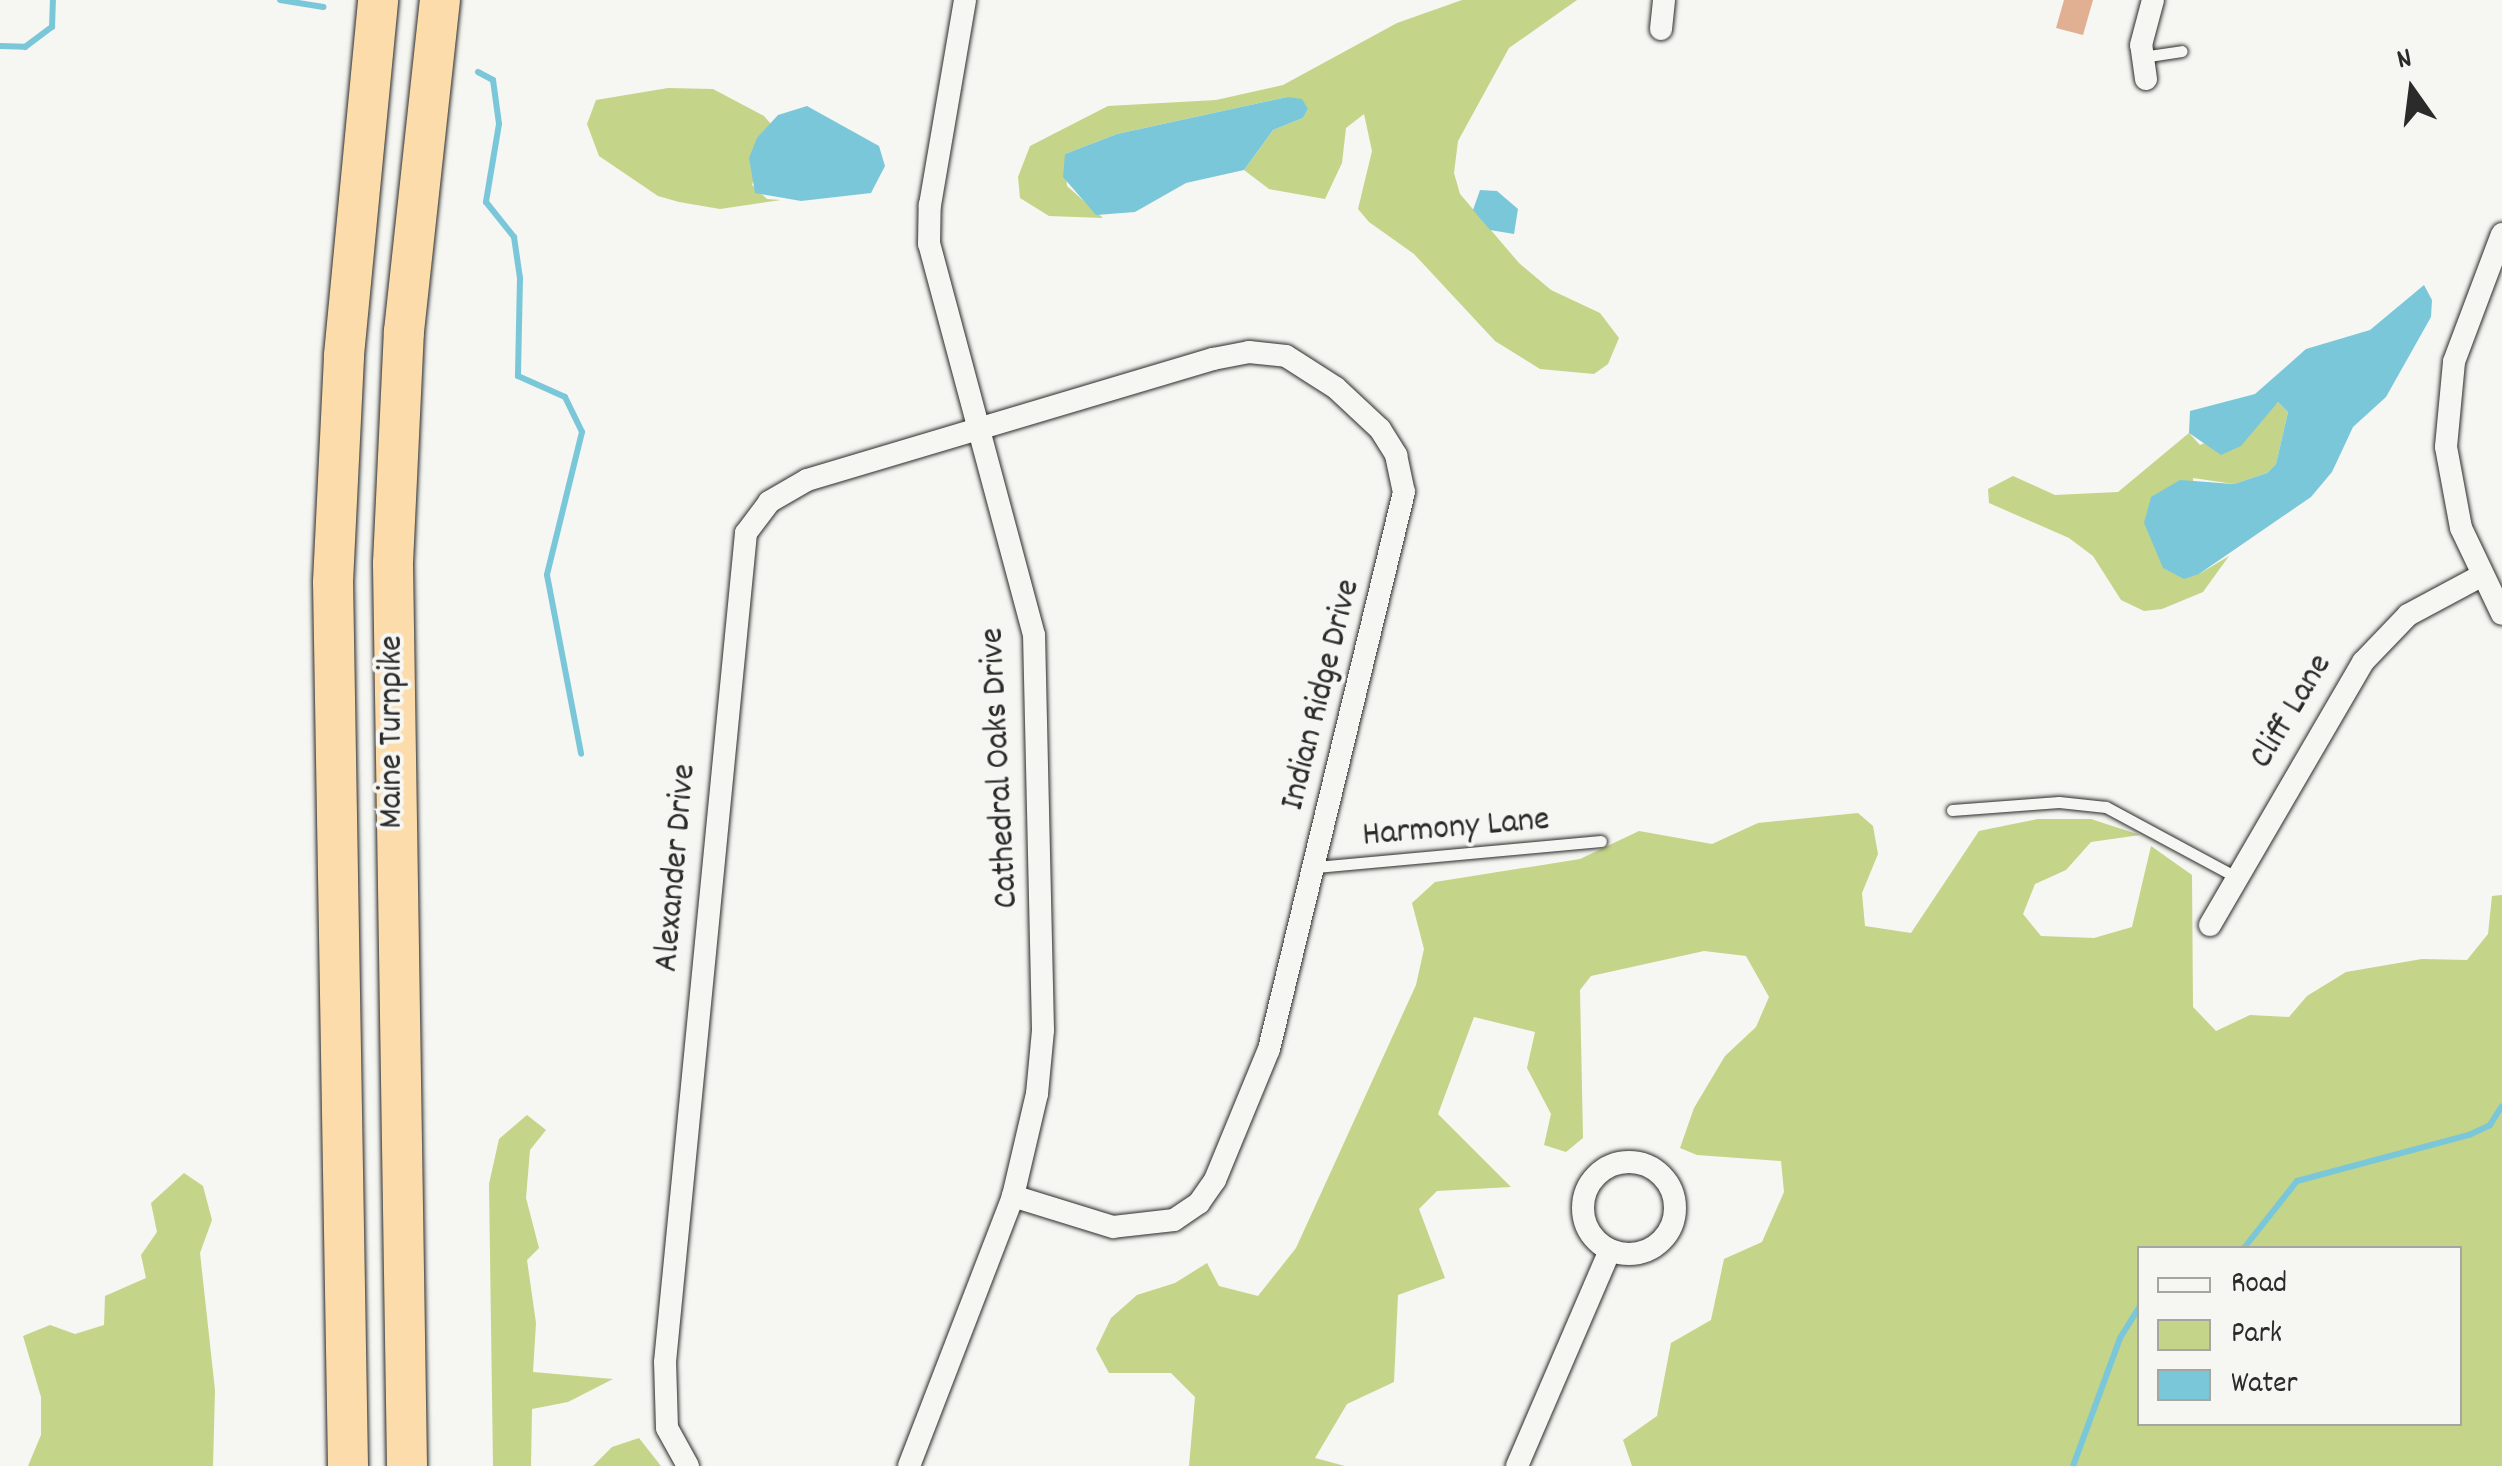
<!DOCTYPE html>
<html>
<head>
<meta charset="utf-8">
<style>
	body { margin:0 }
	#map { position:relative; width:2502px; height:1466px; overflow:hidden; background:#f6f6f2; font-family:Dekko,sans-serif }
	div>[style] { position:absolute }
	.green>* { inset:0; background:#c4d489 }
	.water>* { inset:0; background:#7bc7da }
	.stream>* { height:6px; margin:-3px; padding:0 3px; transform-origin:3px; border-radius:3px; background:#7bc7da }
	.building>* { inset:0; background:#e1b093 }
	.roads { filter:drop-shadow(0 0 2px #2b2b2b) drop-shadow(0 0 2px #2b2b2b) }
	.lane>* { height:11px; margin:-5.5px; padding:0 5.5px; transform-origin:5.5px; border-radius:5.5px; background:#f6f6f2 }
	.street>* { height:22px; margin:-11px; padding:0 11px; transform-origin:11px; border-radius:11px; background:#f6f6f2 }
	.street>.ring { margin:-11px; padding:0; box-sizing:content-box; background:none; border:22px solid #f6f6f2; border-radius:50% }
	.highway>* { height:40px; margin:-20px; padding:0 20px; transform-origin:20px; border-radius:20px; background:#fddcac }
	span { translate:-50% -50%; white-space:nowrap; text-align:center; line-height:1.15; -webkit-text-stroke:8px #f6f6f2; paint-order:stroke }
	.street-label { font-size:35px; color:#2b2b2b }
	.legend { position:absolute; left:2137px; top:1246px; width:325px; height:180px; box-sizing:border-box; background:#f6f6f2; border:2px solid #a5a5a2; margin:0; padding:12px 18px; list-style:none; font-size:30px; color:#2b2b2b }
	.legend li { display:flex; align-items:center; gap:20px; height:50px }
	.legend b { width:50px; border:2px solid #a5a5a2 }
	.north { position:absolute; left:2362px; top:40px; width:100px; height:100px; -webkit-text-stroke:8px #f6f6f2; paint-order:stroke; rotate:346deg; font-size:28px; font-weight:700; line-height:40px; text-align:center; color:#2b2b2b }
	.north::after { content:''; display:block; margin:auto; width:35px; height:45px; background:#2b2b2b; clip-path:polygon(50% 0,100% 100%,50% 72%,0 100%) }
</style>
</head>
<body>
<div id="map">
	<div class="green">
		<div style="clip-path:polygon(1462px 0,1577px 0,1509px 48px,1458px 141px,1454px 173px,1460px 194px,1519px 263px,1551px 290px,1600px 313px,1619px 338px,1608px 364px,1594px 374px,1540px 369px,1495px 341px,1414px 254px,1369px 222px,1358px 209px,1372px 151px,1364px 114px,1346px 128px,1342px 163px,1325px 199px,1269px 189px,1244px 170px,1273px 130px,1303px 118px,1308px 109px,1287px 97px,1117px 134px,1065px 154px,1067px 186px,1103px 218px,1049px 216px,1020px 198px,1018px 177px,1030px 146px,1108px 106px,1216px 100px,1283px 85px,1397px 23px)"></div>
		<div style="clip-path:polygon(668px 88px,713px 89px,764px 116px,771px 124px,752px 185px,767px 199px,781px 200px,720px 209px,679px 202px,658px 196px,599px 156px,587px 124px,596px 100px)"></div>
		<div style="clip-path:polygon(2278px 402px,2288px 412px,2276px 464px,2267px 473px,2234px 484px,2193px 478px,2199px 574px,2229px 556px,2203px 592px,2162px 609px,2144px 611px,2121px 600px,2093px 556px,2069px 538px,1989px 503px,1988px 489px,2013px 476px,2055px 495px,2118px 492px,2189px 433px,2200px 445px,2258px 421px)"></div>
		<div style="clip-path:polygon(evenodd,1858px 813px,1873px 826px,1878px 854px,1862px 893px,1865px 926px,1911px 933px,1979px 831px,2038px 819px,2091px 819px,2140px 835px,2091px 842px,2066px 870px,2035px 884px,2023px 914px,2041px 936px,2094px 938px,2132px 927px,2151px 846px,2192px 875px,2193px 1007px,2216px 1031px,2250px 1015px,2289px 1017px,2307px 996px,2346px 972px,2422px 959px,2467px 960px,2488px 934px,2492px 896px,2502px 895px,2502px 1466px,1632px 1466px,1623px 1440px,1657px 1416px,1671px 1343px,1711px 1320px,1724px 1259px,1762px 1242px,1784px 1192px,1781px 1161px,1697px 1155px,1680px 1148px,1694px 1108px,1725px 1056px,1756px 1027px,1769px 997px,1746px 956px,1704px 951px,1591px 976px,1580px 990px,1583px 1138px,1566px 1152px,1544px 1145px,1551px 1114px,1527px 1068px,1535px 1032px,1474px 1017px,1438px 1114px,1511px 1187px,1437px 1191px,1419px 1209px,1445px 1278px,1398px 1295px,1394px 1382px,1347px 1404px,1315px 1458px,1345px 1466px,1189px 1466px,1195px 1397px,1171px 1373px,1109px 1373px,1096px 1349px,1111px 1318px,1137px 1295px,1175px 1283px,1207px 1263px,1219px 1286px,1258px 1296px,1296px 1248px,1416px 985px,1424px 949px,1412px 903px,1435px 882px,1580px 859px,1639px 831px,1712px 844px,1758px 823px,1858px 813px,2140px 1248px,2460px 1248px,2460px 1424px,2140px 1424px,2140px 1248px)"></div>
		<div style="clip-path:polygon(527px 1115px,546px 1130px,530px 1150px,526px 1198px,539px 1248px,527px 1260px,536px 1323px,533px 1372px,613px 1379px,568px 1402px,532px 1409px,531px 1466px,493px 1466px,489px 1184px,499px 1139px)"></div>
		<div style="clip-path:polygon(184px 1173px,203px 1186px,212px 1220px,200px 1253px,215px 1390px,213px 1466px,28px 1466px,41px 1435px,41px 1397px,23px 1336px,50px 1325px,75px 1334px,104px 1325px,105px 1296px,146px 1278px,141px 1255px,157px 1232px,151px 1203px)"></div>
		<div style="clip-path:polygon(639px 1438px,661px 1466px,593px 1466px,612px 1447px)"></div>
	</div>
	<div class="water">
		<div style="clip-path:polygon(1287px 97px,1302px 99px,1308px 109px,1303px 118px,1273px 130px,1244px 170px,1186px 183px,1135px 212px,1096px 215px,1063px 177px,1065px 154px,1117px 134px)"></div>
		<div style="clip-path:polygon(807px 106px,879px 146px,885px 166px,871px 193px,801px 201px,755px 193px,749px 158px,757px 138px,778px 115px)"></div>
		<div style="clip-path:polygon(1480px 190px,1497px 191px,1518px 209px,1514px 234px,1490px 230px,1473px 210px)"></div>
		<div style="clip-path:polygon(2424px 285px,2432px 300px,2431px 317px,2386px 397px,2353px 427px,2332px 472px,2311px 497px,2199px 574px,2184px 579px,2163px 568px,2144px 523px,2151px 497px,2180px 480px,2234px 484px,2267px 473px,2276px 464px,2288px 412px,2278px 402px,2241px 446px,2221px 455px,2189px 433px,2190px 411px,2255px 394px,2306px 349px,2370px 330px)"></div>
	</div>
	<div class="stream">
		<div style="left:280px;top:0;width:44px;rotate:9.2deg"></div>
		<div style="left:0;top:46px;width:25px;rotate:2deg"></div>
		<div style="left:25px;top:47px;width:34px;rotate:-37deg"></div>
		<div style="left:52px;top:27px;width:27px;rotate:-88deg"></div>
		<div style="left:478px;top:72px;width:17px;rotate:28deg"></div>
		<div style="left:493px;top:80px;width:44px;rotate:82.2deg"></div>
		<div style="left:499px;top:124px;width:79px;rotate:99.5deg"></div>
		<div style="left:486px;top:202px;width:45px;rotate:51.3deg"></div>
		<div style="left:514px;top:237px;width:41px;rotate:81.7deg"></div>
		<div style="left:520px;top:278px;width:98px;rotate:91.2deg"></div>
		<div style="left:518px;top:376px;width:51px;rotate:24.1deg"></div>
		<div style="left:565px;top:397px;width:39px;rotate:64deg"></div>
		<div style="left:582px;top:432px;width:147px;rotate:103.8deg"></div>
		<div style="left:547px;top:575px;width:182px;rotate:79.2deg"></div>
		<div style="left:2244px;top:1248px;width:85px;rotate:-51.7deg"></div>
		<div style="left:2297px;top:1181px;width:178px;rotate:-15deg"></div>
		<div style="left:2469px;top:1135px;width:23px;rotate:-25deg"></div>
		<div style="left:2490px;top:1125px;width:22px;rotate:-58deg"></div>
		<div style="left:2073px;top:1466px;width:136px;rotate:-69.8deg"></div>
		<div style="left:2120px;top:1338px;width:38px;rotate:-58deg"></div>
	</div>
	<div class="building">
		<div style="clip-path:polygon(2064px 0,2093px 0,2083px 35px,2056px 28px)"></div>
	</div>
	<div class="roads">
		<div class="lane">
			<div style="left:2142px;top:57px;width:40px;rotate:-8.5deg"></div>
			<div style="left:1952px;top:810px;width:107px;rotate:-4.3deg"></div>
			<div style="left:2059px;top:802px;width:47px;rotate:6.1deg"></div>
			<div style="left:2106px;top:807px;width:148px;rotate:28.3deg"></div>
			<div style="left:1316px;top:867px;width:286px;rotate:-5.2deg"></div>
		</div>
		<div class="street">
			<div style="left:1661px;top:29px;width:29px;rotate:-84deg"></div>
			<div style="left:2146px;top:79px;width:34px;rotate:-98deg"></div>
			<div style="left:2141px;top:45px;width:47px;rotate:-75.1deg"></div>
			<div style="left:2502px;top:234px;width:137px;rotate:110.6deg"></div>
			<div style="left:2454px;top:362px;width:85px;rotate:95.4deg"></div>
			<div style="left:2446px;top:447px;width:82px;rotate:79.5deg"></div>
			<div style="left:2461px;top:528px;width:95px;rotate:64.5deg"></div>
			<div style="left:2210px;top:925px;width:304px;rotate:-59.8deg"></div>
			<div style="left:2363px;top:662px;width:65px;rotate:-46.2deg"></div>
			<div style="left:2408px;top:615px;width:81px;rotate:-28.2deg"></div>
			<div class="ring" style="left:1583px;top:1162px;width:70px;height:70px"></div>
			<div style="left:688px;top:1466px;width:43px;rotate:-118.9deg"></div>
			<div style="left:667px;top:1428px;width:66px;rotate:-91.7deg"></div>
			<div style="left:665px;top:1362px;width:833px;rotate:-84.42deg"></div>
			<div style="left:746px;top:533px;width:39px;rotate:-53deg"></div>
			<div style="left:769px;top:502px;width:44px;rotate:-30.1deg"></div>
			<div style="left:807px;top:480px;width:424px;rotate:-16.6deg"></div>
			<div style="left:1213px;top:359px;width:37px;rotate:-11deg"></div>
			<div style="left:1249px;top:352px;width:37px;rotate:6deg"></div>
			<div style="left:1286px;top:356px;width:59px;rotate:32.6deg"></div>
			<div style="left:1336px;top:388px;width:60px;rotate:43deg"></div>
			<div style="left:1380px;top:429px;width:31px;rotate:58deg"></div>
			<div style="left:1396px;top:455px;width:38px;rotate:78deg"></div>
			<div style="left:1404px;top:492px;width:573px;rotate:103.62deg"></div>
			<div style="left:1269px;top:1049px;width:142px;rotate:112.4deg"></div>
			<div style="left:1215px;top:1180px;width:28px;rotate:125deg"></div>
			<div style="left:1199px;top:1203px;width:30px;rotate:146deg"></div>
			<div style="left:1174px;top:1220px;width:61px;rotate:173.5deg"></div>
			<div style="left:1113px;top:1227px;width:105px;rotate:-162.8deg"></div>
			<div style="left:909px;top:1466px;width:289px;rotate:-68.9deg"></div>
			<div style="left:1013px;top:1196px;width:105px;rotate:-76.8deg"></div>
			<div style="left:1037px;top:1094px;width:64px;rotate:-84.6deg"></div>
			<div style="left:1043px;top:1030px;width:395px;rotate:-91.3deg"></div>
			<div style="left:1034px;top:635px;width:405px;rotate:-105deg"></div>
			<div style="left:929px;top:244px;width:39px;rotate:-89deg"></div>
			<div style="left:930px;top:205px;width:208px;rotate:-80.3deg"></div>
			<div style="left:1517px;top:1466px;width:235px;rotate:-66.7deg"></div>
		</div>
		<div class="highway">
			<div style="left:348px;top:1466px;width:884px;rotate:-90.97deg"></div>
			<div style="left:333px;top:582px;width:227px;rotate:-87.2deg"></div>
			<div style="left:344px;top:355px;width:357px;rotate:-84.5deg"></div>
			<div style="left:407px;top:1466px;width:903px;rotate:-90.89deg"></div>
			<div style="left:393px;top:563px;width:232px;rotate:-87.3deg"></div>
			<div style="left:404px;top:331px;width:333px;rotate:-83.8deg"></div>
		</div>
	</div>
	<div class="street-label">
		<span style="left:1322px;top:695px;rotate:-76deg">Indian Ridge Drive</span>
		<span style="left:2292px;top:712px;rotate:-59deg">Cliff Lane</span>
		<span style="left:393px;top:732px;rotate:-90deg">Maine Turnpike</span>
		<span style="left:1001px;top:768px;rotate:-93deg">Cathedral Oaks Drive</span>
		<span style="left:1456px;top:829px;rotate:-5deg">Harmony Lane</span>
		<span style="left:677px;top:868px;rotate:-85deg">Alexander Drive</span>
	</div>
	<ul class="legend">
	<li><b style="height:12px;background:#f6f6f2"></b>Road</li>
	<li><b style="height:28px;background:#c4d489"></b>Park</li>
	<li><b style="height:28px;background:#7bc7da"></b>Water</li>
	</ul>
	<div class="north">N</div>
</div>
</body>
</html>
